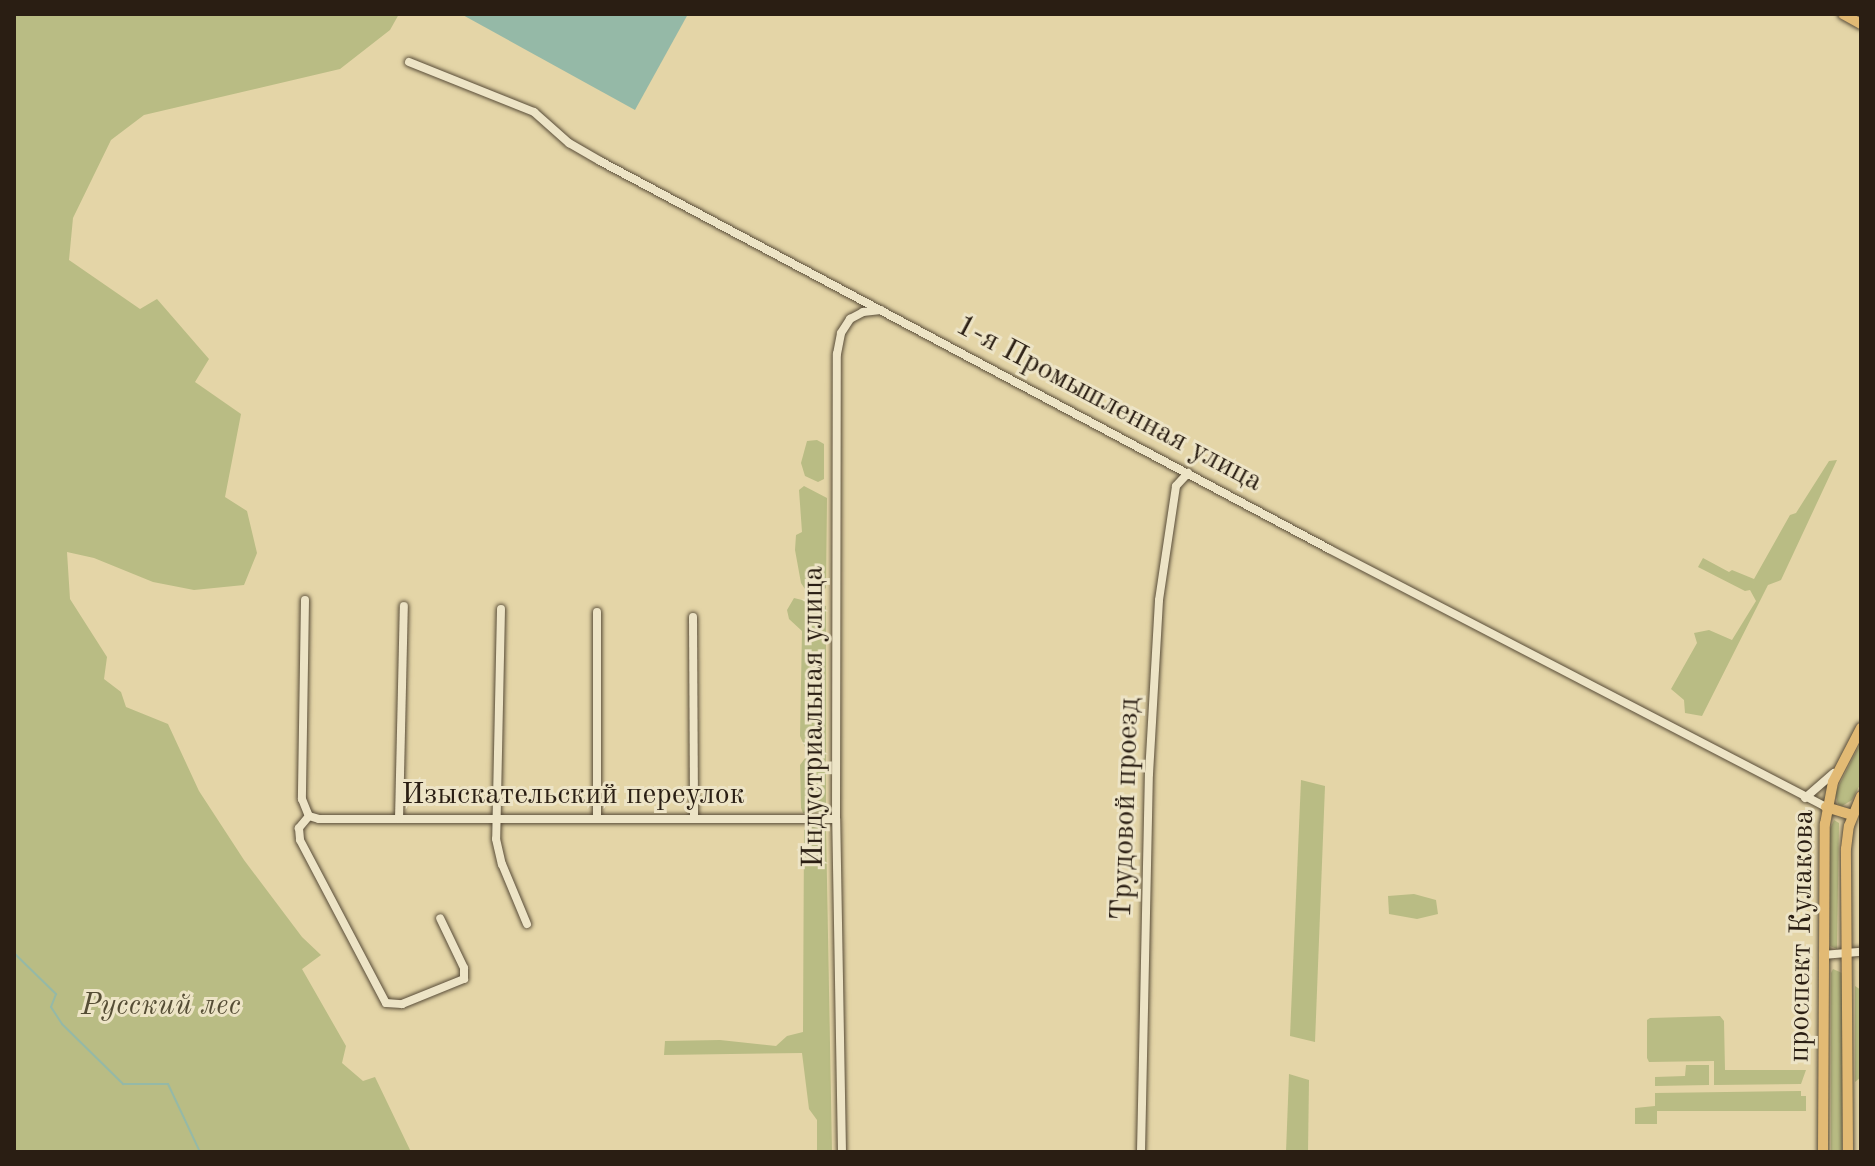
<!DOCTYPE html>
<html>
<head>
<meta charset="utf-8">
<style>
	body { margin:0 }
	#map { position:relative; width:1875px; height:1166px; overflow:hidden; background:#e4d5a7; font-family:"Old Standard TT",serif }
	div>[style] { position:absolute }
	.green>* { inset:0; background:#b9bc84 }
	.water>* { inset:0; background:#95b9a7 }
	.stream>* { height:2px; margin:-1px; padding:0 1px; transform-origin:1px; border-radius:1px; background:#95b9a7 }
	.roads { filter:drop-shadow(0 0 2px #584c38) drop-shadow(0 0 2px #584c38) }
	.minor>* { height:8px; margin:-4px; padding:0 4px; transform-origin:4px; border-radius:4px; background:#ede4c6 }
	.major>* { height:10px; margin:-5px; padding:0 5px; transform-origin:5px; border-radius:5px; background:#e2ba74 }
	span { translate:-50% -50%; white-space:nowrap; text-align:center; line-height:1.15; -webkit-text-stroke:6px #ede4c6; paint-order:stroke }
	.street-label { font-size:30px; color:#2a1e13 }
	.park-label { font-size:30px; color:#554d35; font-style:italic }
	.frame { position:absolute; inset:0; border:16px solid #2a1e13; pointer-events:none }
</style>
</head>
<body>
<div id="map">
	<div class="green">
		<div style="clip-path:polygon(14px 14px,399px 14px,390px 30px,340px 69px,144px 115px,111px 140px,73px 218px,69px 260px,140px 309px,157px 299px,209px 359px,195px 382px,241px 414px,225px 497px,247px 511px,257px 553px,244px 585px,194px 590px,153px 582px,94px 558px,67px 552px,70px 599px,107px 657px,104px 679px,121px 692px,126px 707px,168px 724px,199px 791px,244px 860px,302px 937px,321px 955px,302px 969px,346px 1046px,342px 1063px,363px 1081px,375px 1077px,411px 1152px,14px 1152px)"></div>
		<div style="clip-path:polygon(817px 440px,824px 444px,824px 479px,818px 482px,805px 476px,801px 463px,807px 441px)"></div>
		<div style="clip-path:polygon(1837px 460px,1781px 580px,1768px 585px,1702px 716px,1685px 713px,1684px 700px,1671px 689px,1697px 643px,1694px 633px,1709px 630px,1732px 640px,1756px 601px,1750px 590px,1745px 591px,1698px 567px,1703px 558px,1729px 572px,1732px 570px,1754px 579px,1790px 515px,1796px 513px,1829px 461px)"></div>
		<div style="clip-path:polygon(804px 486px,827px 498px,826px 588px,822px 591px,805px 589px,801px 583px,795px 550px,796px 535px,802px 532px,799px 490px)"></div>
		<div style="clip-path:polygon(794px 598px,826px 606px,826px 808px,822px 812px,803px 813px,801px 808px,800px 765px,808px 754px,800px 736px,802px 631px,789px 619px,787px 610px)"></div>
		<div style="clip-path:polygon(1861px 742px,1861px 783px,1852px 800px,1842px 806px,1838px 804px,1835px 793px)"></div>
		<div style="clip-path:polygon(1301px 780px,1325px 786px,1315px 1042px,1290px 1036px)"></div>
		<div style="clip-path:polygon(1834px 820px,1839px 823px,1837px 949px,1830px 946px,1830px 829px)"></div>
		<div style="clip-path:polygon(818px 823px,826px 827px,832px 1152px,817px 1152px,817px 1120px,809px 1109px,802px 1053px,664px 1055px,665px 1041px,720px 1040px,776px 1046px,787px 1036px,803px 1032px,804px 830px)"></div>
		<div style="clip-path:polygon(1414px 894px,1436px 900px,1438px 914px,1417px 919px,1389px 914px,1388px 896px)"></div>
		<div style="clip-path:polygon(1833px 969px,1842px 973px,1842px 1152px,1831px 1152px,1831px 973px)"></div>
		<div style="clip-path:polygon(1855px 986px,1861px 990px,1861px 1077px,1855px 1082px)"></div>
		<div style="clip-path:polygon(1720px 1016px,1724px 1021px,1725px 1070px,1806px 1070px,1801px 1084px,1714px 1085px,1714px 1061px,1649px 1062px,1647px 1058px,1647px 1020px,1650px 1018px)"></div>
		<div style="clip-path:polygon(1686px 1065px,1709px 1065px,1709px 1085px,1655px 1086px,1655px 1077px,1685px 1076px)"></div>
		<div style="clip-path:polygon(1289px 1074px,1309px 1080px,1308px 1152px,1286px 1152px)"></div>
		<div style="clip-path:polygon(1801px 1091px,1801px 1096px,1806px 1096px,1806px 1111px,1657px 1111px,1657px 1124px,1635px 1124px,1635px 1108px,1655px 1106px,1655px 1093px)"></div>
	</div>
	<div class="water">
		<div style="clip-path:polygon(461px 14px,688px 14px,635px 110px)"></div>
	</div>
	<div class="stream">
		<div style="left:14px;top:953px;width:59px;rotate:44.3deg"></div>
		<div style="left:56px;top:994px;width:14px;rotate:111deg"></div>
		<div style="left:51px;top:1007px;width:20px;rotate:57deg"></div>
		<div style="left:62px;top:1024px;width:86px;rotate:44.5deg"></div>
		<div style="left:123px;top:1084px;width:45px"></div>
		<div style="left:168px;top:1084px;width:75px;rotate:64.8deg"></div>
	</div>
	<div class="roads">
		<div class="minor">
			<div style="left:409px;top:62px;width:135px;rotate:21.8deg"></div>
			<div style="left:534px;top:112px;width:47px;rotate:41.5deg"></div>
			<div style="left:569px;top:143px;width:36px;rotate:30deg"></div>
			<div style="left:600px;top:161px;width:826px;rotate:28.02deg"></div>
			<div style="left:1329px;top:549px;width:560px;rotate:27.43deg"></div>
			<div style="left:305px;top:600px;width:199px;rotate:90.9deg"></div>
			<div style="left:302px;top:799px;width:18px;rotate:68deg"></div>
			<div style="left:501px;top:609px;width:230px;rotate:91.2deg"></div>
			<div style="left:496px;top:839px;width:26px;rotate:77deg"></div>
			<div style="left:502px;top:864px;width:65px;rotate:67.4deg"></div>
			<div style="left:693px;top:617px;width:202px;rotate:89.7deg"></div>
			<div style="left:1805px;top:798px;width:38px;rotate:-41deg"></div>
			<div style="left:309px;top:816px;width:10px;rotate:17deg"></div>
			<div style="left:319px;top:819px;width:517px"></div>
			<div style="left:309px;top:816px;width:16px;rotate:130deg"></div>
			<div style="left:299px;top:828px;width:12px;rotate:85deg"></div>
			<div style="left:300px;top:840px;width:184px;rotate:62.2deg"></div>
			<div style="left:386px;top:1003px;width:16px;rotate:4deg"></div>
			<div style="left:402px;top:1004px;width:67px;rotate:-22deg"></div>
			<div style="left:464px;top:979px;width:11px;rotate:-90deg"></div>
			<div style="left:464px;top:968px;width:55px;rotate:-115.6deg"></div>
			<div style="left:399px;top:819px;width:213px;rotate:-88.7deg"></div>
			<div style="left:597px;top:819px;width:207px;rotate:-90deg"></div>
			<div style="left:1823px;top:955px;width:38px;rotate:-5deg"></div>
			<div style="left:842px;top:1152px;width:333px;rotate:-91deg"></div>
			<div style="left:836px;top:819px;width:465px;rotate:-89.9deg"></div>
			<div style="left:837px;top:354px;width:21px;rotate:-79deg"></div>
			<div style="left:841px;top:333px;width:17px;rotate:-57deg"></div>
			<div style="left:850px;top:319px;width:15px;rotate:-28deg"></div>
			<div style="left:863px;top:312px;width:18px;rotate:-6deg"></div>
			<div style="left:1141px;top:1152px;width:378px;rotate:-88.8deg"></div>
			<div style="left:1149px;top:774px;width:174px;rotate:-86.7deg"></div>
			<div style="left:1159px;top:600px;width:115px;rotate:-81.5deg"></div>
			<div style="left:1176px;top:486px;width:18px;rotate:-47deg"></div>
		</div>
		<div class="major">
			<div style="left:1843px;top:14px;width:21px;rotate:29deg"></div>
			<div style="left:1826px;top:807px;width:27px;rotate:17deg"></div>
			<div style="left:1823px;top:1152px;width:328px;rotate:-89.7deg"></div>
			<div style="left:1825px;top:824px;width:43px;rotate:-79.2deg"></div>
			<div style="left:1833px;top:782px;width:61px;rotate:-62.6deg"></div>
			<div style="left:1848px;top:1152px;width:303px;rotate:-90.4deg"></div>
			<div style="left:1846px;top:849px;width:23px;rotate:-83deg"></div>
			<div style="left:1849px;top:826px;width:32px;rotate:-68deg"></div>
		</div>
	</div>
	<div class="street-label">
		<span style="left:1109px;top:404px;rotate:28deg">1-я Промышленная улица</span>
		<span style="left:814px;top:717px;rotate:-90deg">Индустриальная улица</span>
		<span style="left:573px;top:795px">Изыскательский переулок</span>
		<span style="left:1126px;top:809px;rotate:-88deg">Трудовой проезд</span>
		<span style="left:1802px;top:936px;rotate:-89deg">проспект Кулакова</span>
	</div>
	<div class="park-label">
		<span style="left:161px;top:1006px">Русский лес</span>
	</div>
	<div class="frame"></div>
</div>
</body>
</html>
